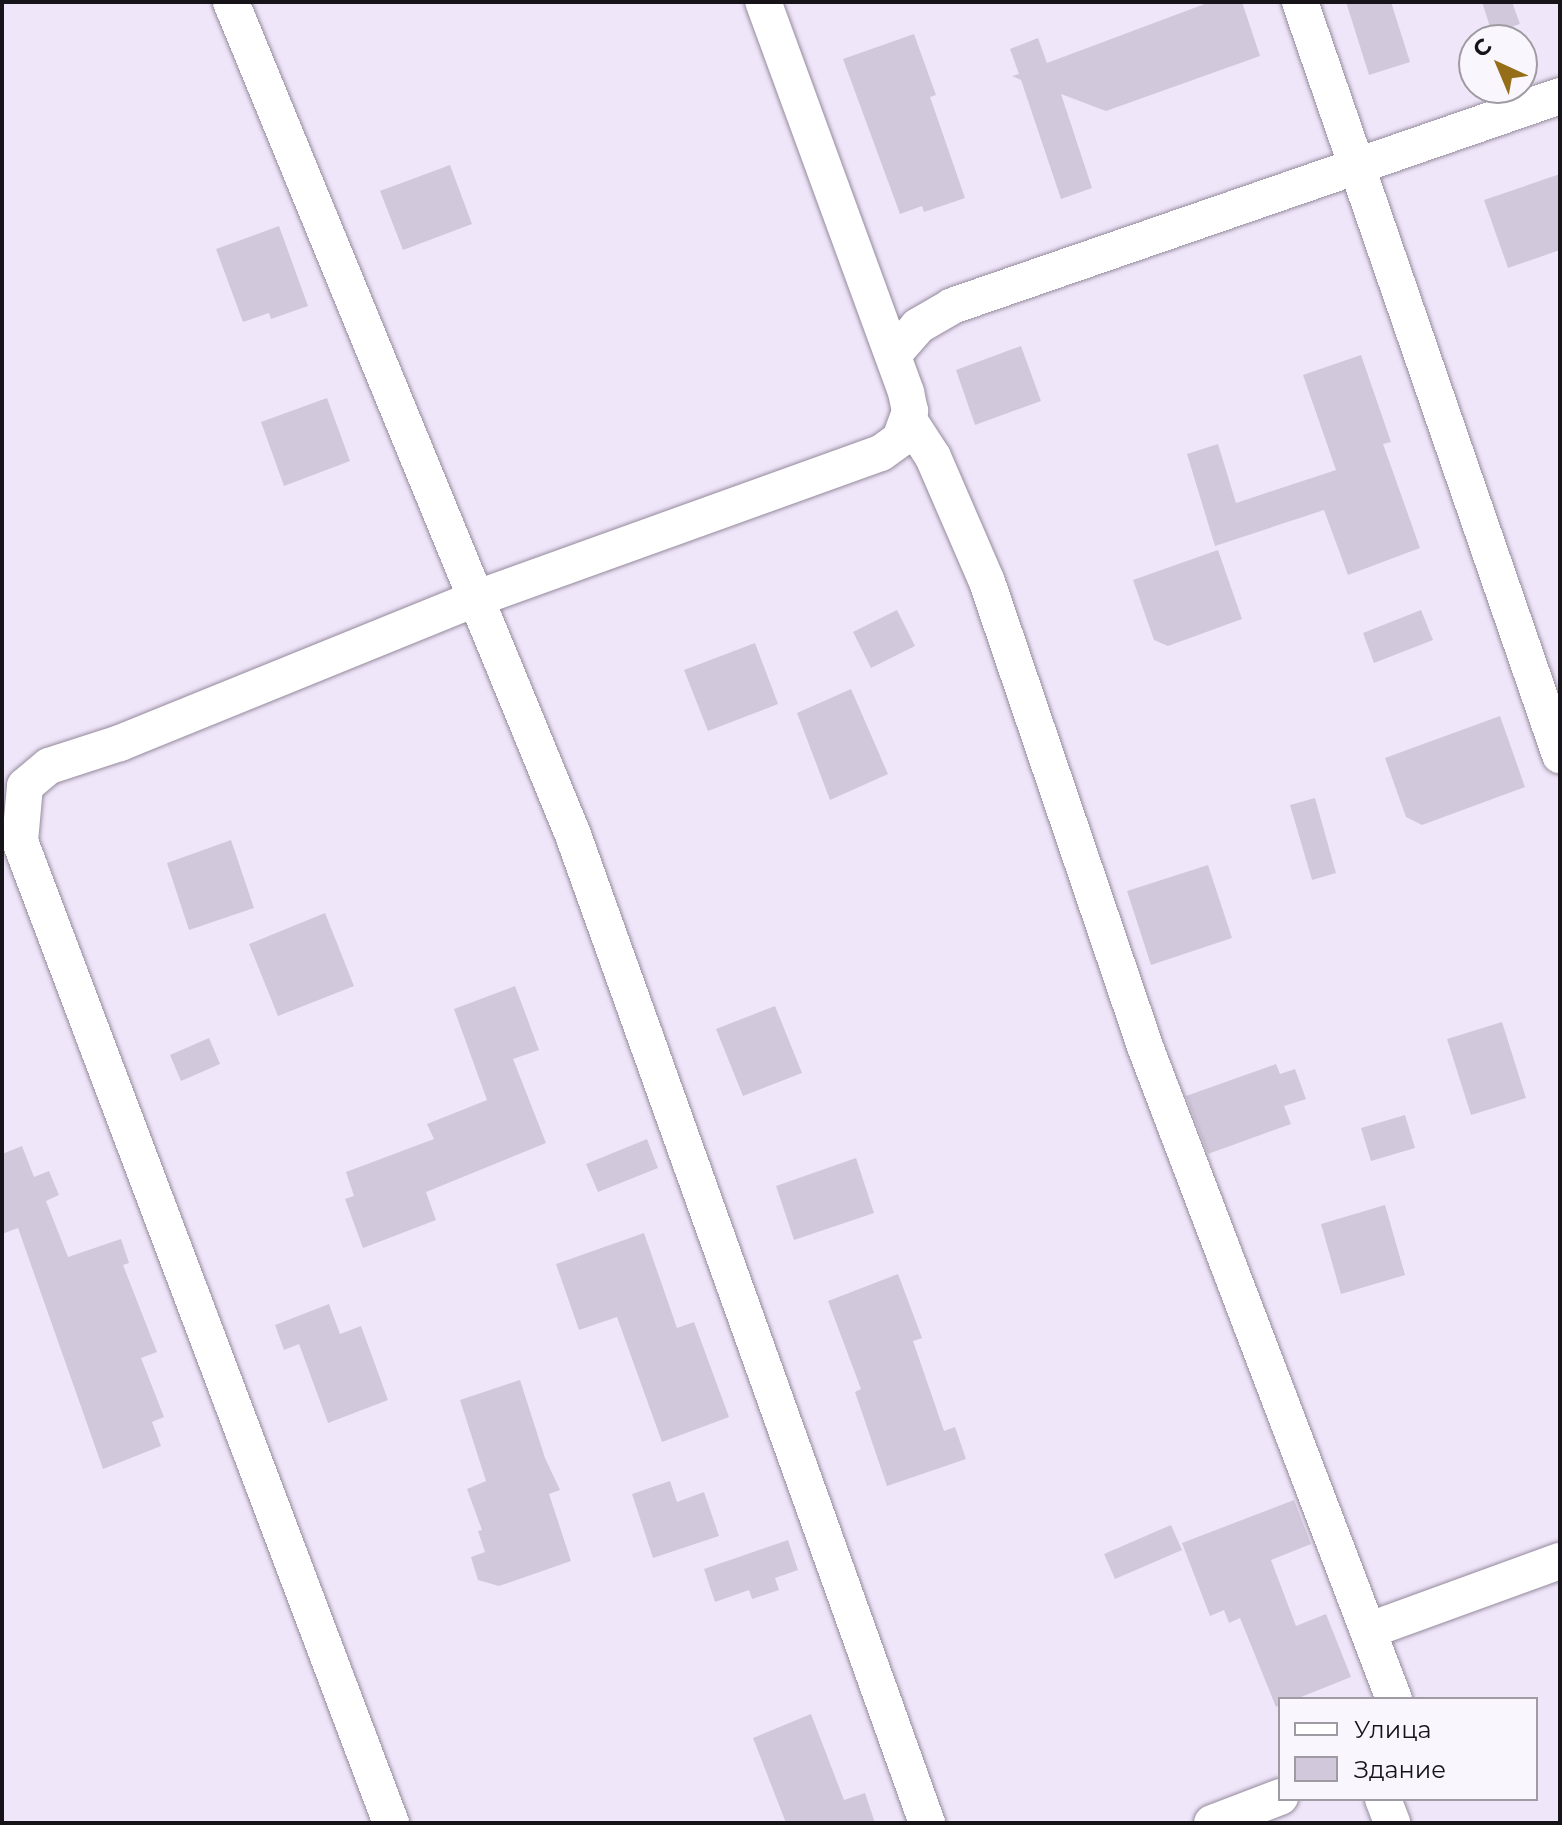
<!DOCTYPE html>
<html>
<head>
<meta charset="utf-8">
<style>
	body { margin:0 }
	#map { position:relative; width:1562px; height:1825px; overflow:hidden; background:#f0e6fa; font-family:Montserrat,sans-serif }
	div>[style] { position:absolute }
	.building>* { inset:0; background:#d2c8db }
	.roads { filter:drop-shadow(0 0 2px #948a9c) drop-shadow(0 0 2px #948a9c) }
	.minor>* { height:36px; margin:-18px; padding:0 18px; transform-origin:18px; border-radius:18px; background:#fff }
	span { translate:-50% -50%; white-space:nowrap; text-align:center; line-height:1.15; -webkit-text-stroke:7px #faf6fe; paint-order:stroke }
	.frame { position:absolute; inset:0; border:4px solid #161319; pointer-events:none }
	.legend { position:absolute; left:1278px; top:1697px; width:260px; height:104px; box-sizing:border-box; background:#faf6fe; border:2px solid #9f9ba2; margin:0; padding:10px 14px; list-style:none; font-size:24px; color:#161319 }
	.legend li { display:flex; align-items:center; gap:16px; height:40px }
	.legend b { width:40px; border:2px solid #9f9ba2 }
	.north { position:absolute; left:1458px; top:24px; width:80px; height:80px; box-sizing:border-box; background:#faf6fe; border:2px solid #9f9ba2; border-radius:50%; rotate:316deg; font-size:22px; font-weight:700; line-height:32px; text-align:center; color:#161319 }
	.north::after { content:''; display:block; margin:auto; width:28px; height:36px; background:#966d18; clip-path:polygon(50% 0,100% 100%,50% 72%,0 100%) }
</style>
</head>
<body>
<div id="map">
	<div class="building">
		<div style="clip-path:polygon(1210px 2px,1242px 2px,1260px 56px,1106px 111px,1061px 94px,1092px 188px,1061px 199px,1021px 80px,1012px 76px,1019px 74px,1010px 49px,1038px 38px,1047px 63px)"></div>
		<div style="clip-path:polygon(1346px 2px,1391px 2px,1410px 62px,1369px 75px)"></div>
		<div style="clip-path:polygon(1482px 2px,1512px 2px,1520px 24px,1492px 33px)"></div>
		<div style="clip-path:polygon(914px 34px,936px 95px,930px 97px,965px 198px,924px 212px,922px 206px,900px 214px,843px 59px)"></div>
		<div style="clip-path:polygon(450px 165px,472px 224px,403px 250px,380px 191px)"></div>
		<div style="clip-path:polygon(1560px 174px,1560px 250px,1508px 268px,1484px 200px)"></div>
		<div style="clip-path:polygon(279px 226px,308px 306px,271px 319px,269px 313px,243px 322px,216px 249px)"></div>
		<div style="clip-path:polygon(1021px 346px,1041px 401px,975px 425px,956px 370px)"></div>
		<div style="clip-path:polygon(1361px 355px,1391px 442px,1383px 444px,1420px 548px,1348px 575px,1324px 510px,1215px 546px,1187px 454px,1218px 444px,1236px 503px,1336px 470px,1303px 375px)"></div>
		<div style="clip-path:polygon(327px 398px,350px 461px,284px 486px,261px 422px)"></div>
		<div style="clip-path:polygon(1218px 550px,1242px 619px,1168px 646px,1154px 640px,1133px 580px)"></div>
		<div style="clip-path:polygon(897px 610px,915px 646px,871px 668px,853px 632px)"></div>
		<div style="clip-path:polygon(1421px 610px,1433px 640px,1374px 663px,1363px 633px)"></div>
		<div style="clip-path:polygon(755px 643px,778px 704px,708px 731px,684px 670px)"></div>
		<div style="clip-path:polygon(851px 689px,888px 774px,830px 800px,797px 713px)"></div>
		<div style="clip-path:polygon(1500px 716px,1525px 787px,1422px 825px,1406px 817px,1385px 758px)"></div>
		<div style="clip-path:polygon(1315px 798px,1336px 873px,1312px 880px,1290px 805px)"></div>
		<div style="clip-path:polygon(231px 840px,254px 908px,189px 930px,167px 863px)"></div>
		<div style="clip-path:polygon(1208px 865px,1232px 938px,1151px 965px,1127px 891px)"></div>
		<div style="clip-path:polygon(325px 913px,354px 986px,278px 1016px,249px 944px)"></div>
		<div style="clip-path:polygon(515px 986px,539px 1050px,513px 1059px,546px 1143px,426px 1192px,436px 1220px,363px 1248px,345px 1199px,354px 1196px,346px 1172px,434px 1139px,427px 1124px,487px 1100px,454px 1009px)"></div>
		<div style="clip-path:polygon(775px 1006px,802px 1073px,743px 1096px,716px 1029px)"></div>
		<div style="clip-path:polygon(1502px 1022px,1526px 1098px,1471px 1115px,1447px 1039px)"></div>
		<div style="clip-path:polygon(209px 1038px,220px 1064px,181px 1081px,170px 1055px)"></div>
		<div style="clip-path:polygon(1276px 1064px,1280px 1074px,1295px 1069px,1306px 1099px,1284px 1106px,1291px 1124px,1208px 1154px,1186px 1096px)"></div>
		<div style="clip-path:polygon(1405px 1115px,1415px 1148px,1371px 1161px,1361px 1128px)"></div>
		<div style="clip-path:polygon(647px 1139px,658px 1168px,598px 1192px,586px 1164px)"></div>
		<div style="clip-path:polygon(22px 1146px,34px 1177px,49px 1171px,59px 1195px,46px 1201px,68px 1257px,121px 1239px,129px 1263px,123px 1265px,157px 1352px,141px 1358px,164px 1417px,152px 1422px,161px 1446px,103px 1469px,18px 1228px,2px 1234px,2px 1154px)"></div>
		<div style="clip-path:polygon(856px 1158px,874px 1213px,794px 1240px,776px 1186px)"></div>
		<div style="clip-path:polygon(1385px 1205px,1405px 1275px,1341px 1294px,1321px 1224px)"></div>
		<div style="clip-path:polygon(644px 1233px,677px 1328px,694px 1322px,729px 1417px,662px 1442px,617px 1317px,579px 1330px,556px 1264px)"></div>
		<div style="clip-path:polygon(898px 1274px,922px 1338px,913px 1341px,944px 1431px,955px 1427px,966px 1459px,887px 1486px,855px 1392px,861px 1389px,828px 1301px)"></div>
		<div style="clip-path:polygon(329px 1304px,340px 1334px,361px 1326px,388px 1400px,328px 1423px,299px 1344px,284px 1350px,275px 1325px)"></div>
		<div style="clip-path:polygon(520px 1380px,545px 1458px,560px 1490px,549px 1494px,571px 1561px,499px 1586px,478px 1580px,471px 1557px,485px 1552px,478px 1531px,482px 1530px,467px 1489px,486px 1481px,460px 1400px)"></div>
		<div style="clip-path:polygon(670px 1481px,677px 1502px,704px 1492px,719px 1536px,653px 1558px,632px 1494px)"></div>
		<div style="clip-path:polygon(1294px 1500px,1311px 1544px,1271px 1560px,1296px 1626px,1326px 1614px,1351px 1677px,1296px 1699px,1280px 1699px,1280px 1705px,1276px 1707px,1240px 1618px,1229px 1623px,1224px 1610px,1210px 1616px,1182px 1543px)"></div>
		<div style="clip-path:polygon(1171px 1525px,1182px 1550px,1115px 1579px,1104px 1554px)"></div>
		<div style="clip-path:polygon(788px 1540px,798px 1570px,775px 1578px,779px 1590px,752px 1599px,749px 1590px,715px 1602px,704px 1569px)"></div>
		<div style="clip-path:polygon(811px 1714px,844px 1800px,865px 1793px,875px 1823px,786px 1823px,753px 1738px)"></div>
	</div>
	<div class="roads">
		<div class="minor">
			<div style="left:231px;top:2px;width:897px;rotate:67.67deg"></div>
			<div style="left:572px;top:832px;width:1053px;rotate:70.29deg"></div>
			<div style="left:1300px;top:2px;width:797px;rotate:70.95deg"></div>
			<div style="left:893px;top:355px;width:38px;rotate:-49deg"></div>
			<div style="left:918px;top:326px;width:39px;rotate:-30deg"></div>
			<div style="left:952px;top:306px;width:643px;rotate:-19.05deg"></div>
			<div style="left:909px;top:420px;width:44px;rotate:57deg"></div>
			<div style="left:933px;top:457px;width:136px;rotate:66.6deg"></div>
			<div style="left:987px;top:582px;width:493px;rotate:71.2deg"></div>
			<div style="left:1146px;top:1049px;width:696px;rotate:69.12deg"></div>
			<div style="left:1370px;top:1630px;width:202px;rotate:-20deg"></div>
			<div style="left:1383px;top:1799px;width:26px;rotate:69deg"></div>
			<div style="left:391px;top:1823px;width:1050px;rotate:-110.7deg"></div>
			<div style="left:20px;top:841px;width:55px;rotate:-84.8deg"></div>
			<div style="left:25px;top:786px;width:31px;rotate:-40deg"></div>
			<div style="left:49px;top:766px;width:75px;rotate:-17.9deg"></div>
			<div style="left:120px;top:743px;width:383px;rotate:-22.1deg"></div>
			<div style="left:475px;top:599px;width:431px;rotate:-19.8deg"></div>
			<div style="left:881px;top:453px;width:24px;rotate:-36deg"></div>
			<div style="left:900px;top:439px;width:30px;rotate:-70deg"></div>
			<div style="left:910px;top:411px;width:19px;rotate:-102deg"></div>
			<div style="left:906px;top:392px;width:415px;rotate:-110.1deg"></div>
			<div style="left:1212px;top:1823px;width:73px;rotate:-20.9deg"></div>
		</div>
	</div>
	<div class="frame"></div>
	<ul class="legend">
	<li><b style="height:10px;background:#fff"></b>Улица</li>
	<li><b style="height:22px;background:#d2c8db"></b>Здание</li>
	</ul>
	<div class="north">С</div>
</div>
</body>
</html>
